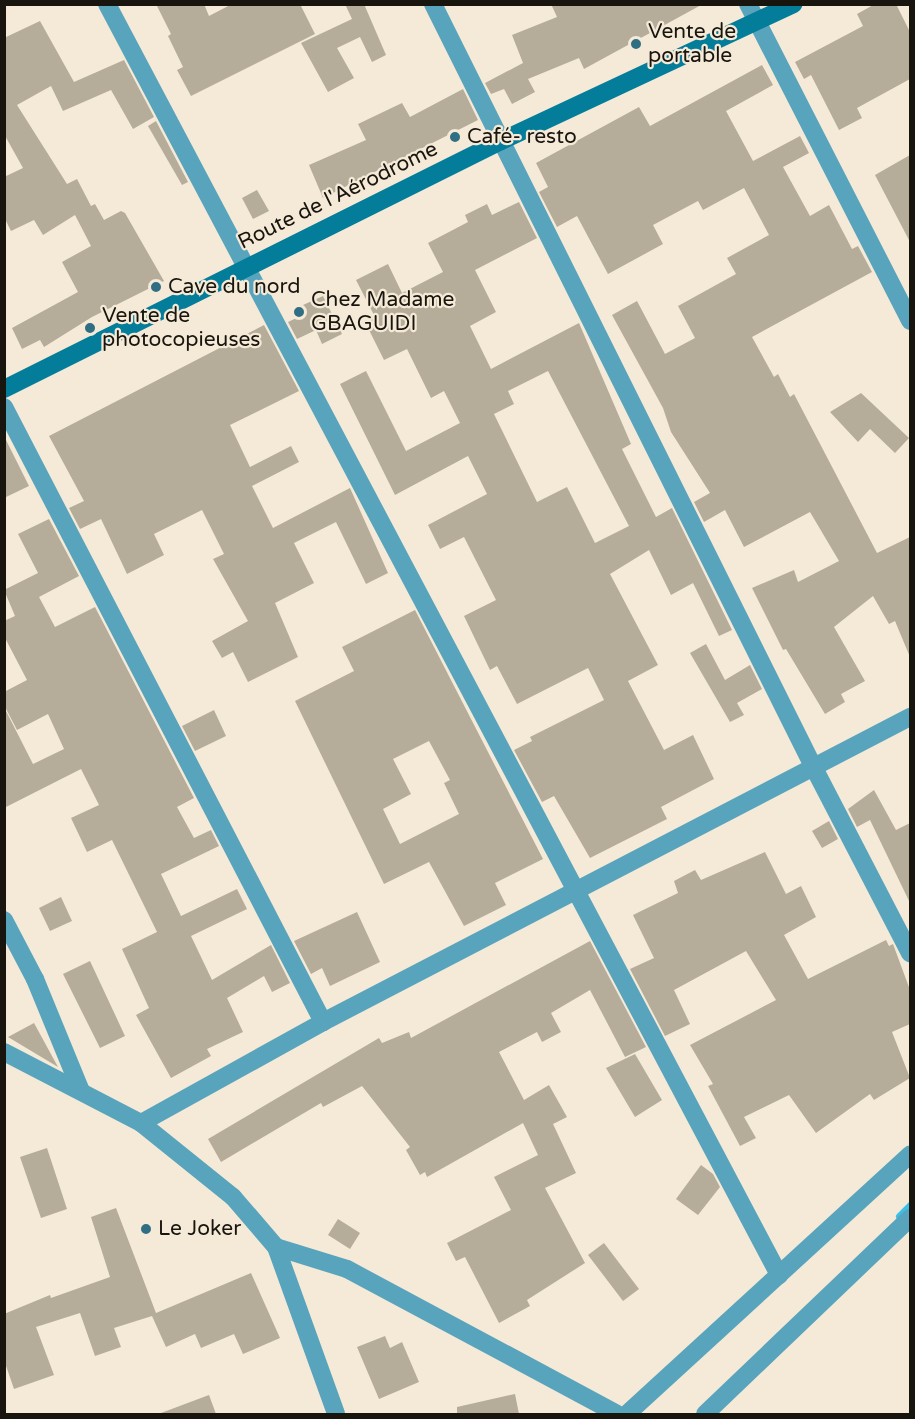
<!DOCTYPE html>
<html>
<head>
<meta charset="utf-8">
<style>
	body { margin:0 }
	#map { position:relative; width:915px; height:1419px; overflow:hidden; background:#f5ead7; font-family:"Varela Round",sans-serif }
	div>[style] { position:absolute }
	.stream>* { height:7px; margin:-3.5px; padding:0 3.5px; transform-origin:3.5px; border-radius:3.5px; background:#3bc1e9 }
	.building>* { inset:0; background:#b6ac9a }
	.street>* { height:18px; margin:-9px; padding:0 9px; transform-origin:9px; border-radius:9px; background:#59a4bd }
	.secondary>* { height:18px; margin:-9px; padding:0 9px; transform-origin:9px; border-radius:9px; background:#047d9b }
	.dots>* { width:16px; height:16px; translate:-50% -50%; box-sizing:border-box; border:3px solid #f5ead7; border-radius:50% }
	span { translate:-50% -50%; white-space:nowrap; text-align:center; line-height:1.15; -webkit-text-stroke:4.5px #f5ead7; paint-order:stroke }
	.poi-label { font-size:21px; color:#18140e }
	.left { translate:0 -50%; text-align:left }
	.street-label { font-size:21px; color:#18140e }
	.frame { position:absolute; inset:0; border:6px solid #18140e; pointer-events:none }
</style>
</head>
<body>
<div id="map">
	<div class="stream">
		<div style="left:899px;top:1216px;width:16px;rotate:-45deg"></div>
	</div>
	<div class="building">
		<div style="clip-path:polygon(156px 4px,204px 4px,209px 16px,232px 4px,300px 4px,315px 34px,191px 96px,177px 70px,183px 67px,168px 36px,171px 34px)"></div>
		<div style="clip-path:polygon(345px 4px,364px 4px,386px 55px,372px 62px,360px 37px,337px 48px,354px 78px,328px 92px,301px 43px,352px 19px)"></div>
		<div style="clip-path:polygon(551px 4px,703px 4px,584px 69px,579px 58px,528px 79px,535px 92px,512px 104px,504px 89px,491px 94px,485px 83px,523px 63px,512px 35px,557px 17px)"></div>
		<div style="clip-path:polygon(875px 4px,896px 4px,910px 32px,910px 79px,857px 108px,862px 118px,839px 130px,811px 75px,804px 79px,795px 62px,863px 26px,857px 14px)"></div>
		<div style="clip-path:polygon(40px 21px,74px 82px,124px 60px,154px 117px,133px 129px,111px 90px,63px 111px,51px 86px,17px 105px,67px 184px,77px 179px,91px 206px,95px 204px,104px 220px,121px 211px,125px 213px,164px 281px,92px 317px,44px 347px,40px 340px,22px 349px,12px 328px,78px 292px,62px 262px,91px 246px,75px 215px,43px 235px,34px 220px,11px 231px,4px 217px,4px 177px,23px 168px,4px 134px,4px 38px)"></div>
		<div style="clip-path:polygon(762px 65px,773px 85px,726px 111px,753px 161px,800px 136px,809px 153px,783px 167px,810px 216px,829px 205px,852px 249px,858px 246px,872px 272px,752px 337px,774px 377px,778px 374px,790px 397px,794px 394px,877px 553px,910px 537px,910px 657px,895px 621px,889px 624px,873px 596px,834px 627px,865px 681px,841px 694px,845px 702px,825px 714px,786px 649px,783px 650px,752px 588px,794px 570px,798px 582px,839px 561px,810px 512px,744px 547px,725px 510px,704px 522px,694px 502px,710px 493px,671px 432px,663px 408px,612px 315px,637px 301px,665px 354px,695px 338px,678px 306px,736px 274px,727px 258px,769px 235px,744px 188px,703px 210px,698px 201px,653px 225px,663px 244px,608px 274px,577px 216px,557px 227px,539px 192px,548px 187px,536px 163px,639px 107px,650px 126px)"></div>
		<div style="clip-path:polygon(463px 89px,478px 120px,323px 198px,309px 165px,366px 140px,358px 124px,402px 103px,410px 117px)"></div>
		<div style="clip-path:polygon(156px 121px,188px 182px,182px 185px,148px 126px)"></div>
		<div style="clip-path:polygon(910px 155px,910px 242px,875px 175px)"></div>
		<div style="clip-path:polygon(257px 190px,269px 211px,253px 219px,242px 198px)"></div>
		<div style="clip-path:polygon(evenodd,519px 202px,537px 238px,475px 270px,496px 312px,470px 326px,491px 369px,579px 323px,631px 444px,622px 449px,656px 517px,672px 508px,732px 630px,719px 636px,693px 583px,671px 595px,649px 550px,610px 574px,658px 665px,628px 681px,664px 750px,693px 735px,714px 779px,661px 807px,667px 819px,590px 858px,554px 796px,542px 802px,514px 750px,532px 741px,530px 737px,604px 700px,588px 668px,517px 704px,497px 666px,490px 670px,464px 616px,496px 600px,464px 537px,440px 549px,428px 525px,487px 494px,468px 456px,395px 495px,340px 384px,366px 371px,406px 451px,460px 423px,444px 391px,431px 398px,407px 349px,384px 360px,365px 322px,375px 317px,356px 280px,388px 264px,402px 293px,443px 272px,428px 243px,468px 222px,465px 215px,487px 204px,492px 215px,519px 202px,548px 371px,629px 526px,595px 543px,567px 487px,537px 502px,494px 414px,514px 404px,508px 391px,548px 371px)"></div>
		<div style="clip-path:polygon(323px 296px,342px 334px,322px 344px,316px 330px,297px 339px,288px 322px,307px 313px,303px 305px)"></div>
		<div style="clip-path:polygon(264px 325px,299px 391px,230px 425px,250px 467px,291px 446px,299px 462px,252px 486px,273px 528px,350px 488px,388px 573px,366px 584px,336px 522px,294px 543px,314px 583px,275px 603px,298px 657px,248px 682px,233px 652px,222px 658px,212px 641px,248px 621px,213px 559px,224px 554px,202px 510px,154px 534px,164px 555px,127px 574px,101px 519px,80px 529px,69px 508px,84px 501px,49px 436px)"></div>
		<div style="clip-path:polygon(861px 393px,909px 438px,895px 453px,870px 429px,858px 442px,830px 412px)"></div>
		<div style="clip-path:polygon(4px 436px,29px 486px,4px 498px)"></div>
		<div style="clip-path:polygon(49px 519px,79px 576px,39px 597px,55px 627px,95px 607px,194px 798px,177px 807px,194px 838px,211px 830px,219px 846px,161px 874px,181px 916px,237px 889px,247px 909px,191px 936px,212px 980px,271px 945px,290px 983px,272px 992px,264px 976px,227px 998px,243px 1032px,207px 1049px,211px 1056px,171px 1078px,136px 1015px,149px 1008px,122px 949px,157px 932px,112px 840px,87px 852px,71px 818px,99px 805px,81px 769px,4px 808px,4px 707px,33px 764px,64px 749px,48px 714px,17px 730px,4px 705px,4px 692px,27px 680px,4px 636px,4px 621px,15px 616px,4px 590px,38px 573px,18px 534px)"></div>
		<div style="clip-path:polygon(evenodd,415px 610px,543px 859px,495px 883px,506px 905px,464px 926px,429px 862px,384px 884px,295px 701px,354px 671px,342px 647px,415px 610px,429px 741px,450px 780px,444px 783px,459px 814px,400px 844px,383px 809px,411px 794px,393px 759px,429px 741px)"></div>
		<div style="clip-path:polygon(706px 644px,725px 680px,750px 665px,762px 689px,737px 703px,744px 715px,730px 722px,690px 653px)"></div>
		<div style="clip-path:polygon(214px 710px,226px 736px,195px 751px,182px 726px)"></div>
		<div style="clip-path:polygon(874px 790px,896px 830px,910px 823px,910px 903px,870px 820px,857px 827px,848px 809px)"></div>
		<div style="clip-path:polygon(829px 821px,838px 839px,822px 848px,812px 831px)"></div>
		<div style="clip-path:polygon(765px 852px,786px 894px,801px 886px,816px 917px,784px 935px,808px 979px,886px 940px,889px 946px,893px 944px,910px 990px,910px 1024px,892px 1032px,910px 1078px,874px 1100px,870px 1094px,816px 1133px,789px 1095px,744px 1117px,756px 1138px,740px 1146px,708px 1086px,713px 1084px,690px 1045px,776px 1000px,746px 951px,674px 990px,690px 1024px,665px 1036px,630px 969px,654px 958px,633px 915px,678px 893px,674px 881px,695px 870px,701px 880px)"></div>
		<div style="clip-path:polygon(61px 897px,72px 921px,50px 931px,39px 908px)"></div>
		<div style="clip-path:polygon(357px 912px,380px 962px,330px 986px,322px 968px,311px 974px,294px 941px)"></div>
		<div style="clip-path:polygon(590px 941px,646px 1047px,625px 1057px,590px 990px,551px 1013px,561px 1032px,542px 1042px,537px 1032px,499px 1052px,524px 1100px,549px 1085px,567px 1117px,553px 1124px,576px 1173px,545px 1188px,585px 1263px,527px 1300px,530px 1306px,499px 1323px,465px 1257px,456px 1261px,447px 1243px,511px 1210px,494px 1177px,538px 1155px,523px 1123px,427px 1177px,425px 1172px,420px 1175px,406px 1150px,410px 1147px,362px 1086px,323px 1107px,321px 1103px,221px 1162px,208px 1139px,379px 1038px,382px 1043px,409px 1032px,411px 1038px)"></div>
		<div style="clip-path:polygon(90px 961px,125px 1036px,100px 1048px,63px 974px)"></div>
		<div style="clip-path:polygon(34px 1023px,58px 1067px,8px 1037px)"></div>
		<div style="clip-path:polygon(635px 1054px,662px 1100px,635px 1117px,606px 1068px)"></div>
		<div style="clip-path:polygon(47px 1148px,67px 1209px,41px 1218px,20px 1157px)"></div>
		<div style="clip-path:polygon(701px 1165px,713px 1174px,720px 1187px,698px 1215px,676px 1199px)"></div>
		<div style="clip-path:polygon(116px 1208px,156px 1313px,251px 1273px,280px 1338px,243px 1354px,234px 1334px,201px 1348px,195px 1334px,166px 1347px,152px 1316px,114px 1328px,121px 1347px,95px 1356px,80px 1313px,36px 1327px,54px 1375px,14px 1389px,4px 1360px,4px 1314px,50px 1295px,51px 1298px,110px 1277px,91px 1217px)"></div>
		<div style="clip-path:polygon(338px 1219px,360px 1233px,350px 1249px,328px 1235px)"></div>
		<div style="clip-path:polygon(604px 1243px,639px 1289px,623px 1301px,588px 1255px)"></div>
		<div style="clip-path:polygon(385px 1336px,390px 1348px,402px 1342px,419px 1382px,379px 1399px,357px 1347px)"></div>
		<div style="clip-path:polygon(515px 1394px,519px 1414px,457px 1414px,457px 1407px)"></div>
		<div style="clip-path:polygon(209px 1395px,216px 1414px,162px 1414px,161px 1413px)"></div>
	</div>
	<div class="street">
		<div style="left:107px;top:4px;width:1438px;rotate:62.13deg"></div>
		<div style="left:433px;top:4px;width:851px;rotate:63.5deg"></div>
		<div style="left:813px;top:766px;width:211px;rotate:62.6deg"></div>
		<div style="left:748px;top:4px;width:356px;rotate:62.9deg"></div>
		<div style="left:4px;top:407px;width:693px;rotate:62.58deg"></div>
		<div style="left:4px;top:920px;width:67px;rotate:62.3deg"></div>
		<div style="left:35px;top:979px;width:121px;rotate:67.7deg"></div>
		<div style="left:4px;top:1052px;width:154px;rotate:27.4deg"></div>
		<div style="left:141px;top:1123px;width:118px;rotate:38.8deg"></div>
		<div style="left:233px;top:1197px;width:66px;rotate:49.3deg"></div>
		<div style="left:276px;top:1247px;width:177px;rotate:70.2deg"></div>
		<div style="left:141px;top:1123px;width:208px;rotate:-29deg"></div>
		<div style="left:323px;top:1022px;width:662px;rotate:-27.46deg"></div>
		<div style="left:276px;top:1247px;width:74px;rotate:17.2deg"></div>
		<div style="left:347px;top:1269px;width:306px;rotate:28.2deg"></div>
		<div style="left:627px;top:1414px;width:384px;rotate:-42.5deg"></div>
		<div style="left:705px;top:1414px;width:284px;rotate:-43.7deg"></div>
	</div>
	<div class="secondary">
		<div style="left:4px;top:389px;width:555px;rotate:-26.52deg"></div>
		<div style="left:501px;top:141px;width:323px;rotate:-25.1deg"></div>
	</div>
	<div class="dots">
		<div style="left:636px;top:44px;background:#2f6e83"></div>
		<div style="left:455px;top:137px;background:#2f6e83"></div>
		<div style="left:156px;top:287px;background:#2f6e83"></div>
		<div style="left:299px;top:312px;background:#2f6e83"></div>
		<div style="left:90px;top:328px;background:#2f6e83"></div>
		<div style="left:146px;top:1229px;background:#2f6e83"></div>
	</div>
	<div class="poi-label">
		<span class="left" style="left:648px;top:44px">Vente de<br>portable</span>
		<span class="left" style="left:467px;top:137px">Café- resto</span>
		<span class="left" style="left:168px;top:287px">Cave du nord</span>
		<span class="left" style="left:311px;top:312px">Chez Madame<br>GBAGUIDI</span>
		<span class="left" style="left:102px;top:328px">Vente de<br>photocopieuses</span>
		<span class="left" style="left:158px;top:1229px">Le Joker</span>
	</div>
	<div class="street-label">
		<span style="left:338px;top:196px;rotate:-26deg">Route de l'Aérodrome</span>
	</div>
	<div class="frame"></div>
</div>
</body>
</html>
